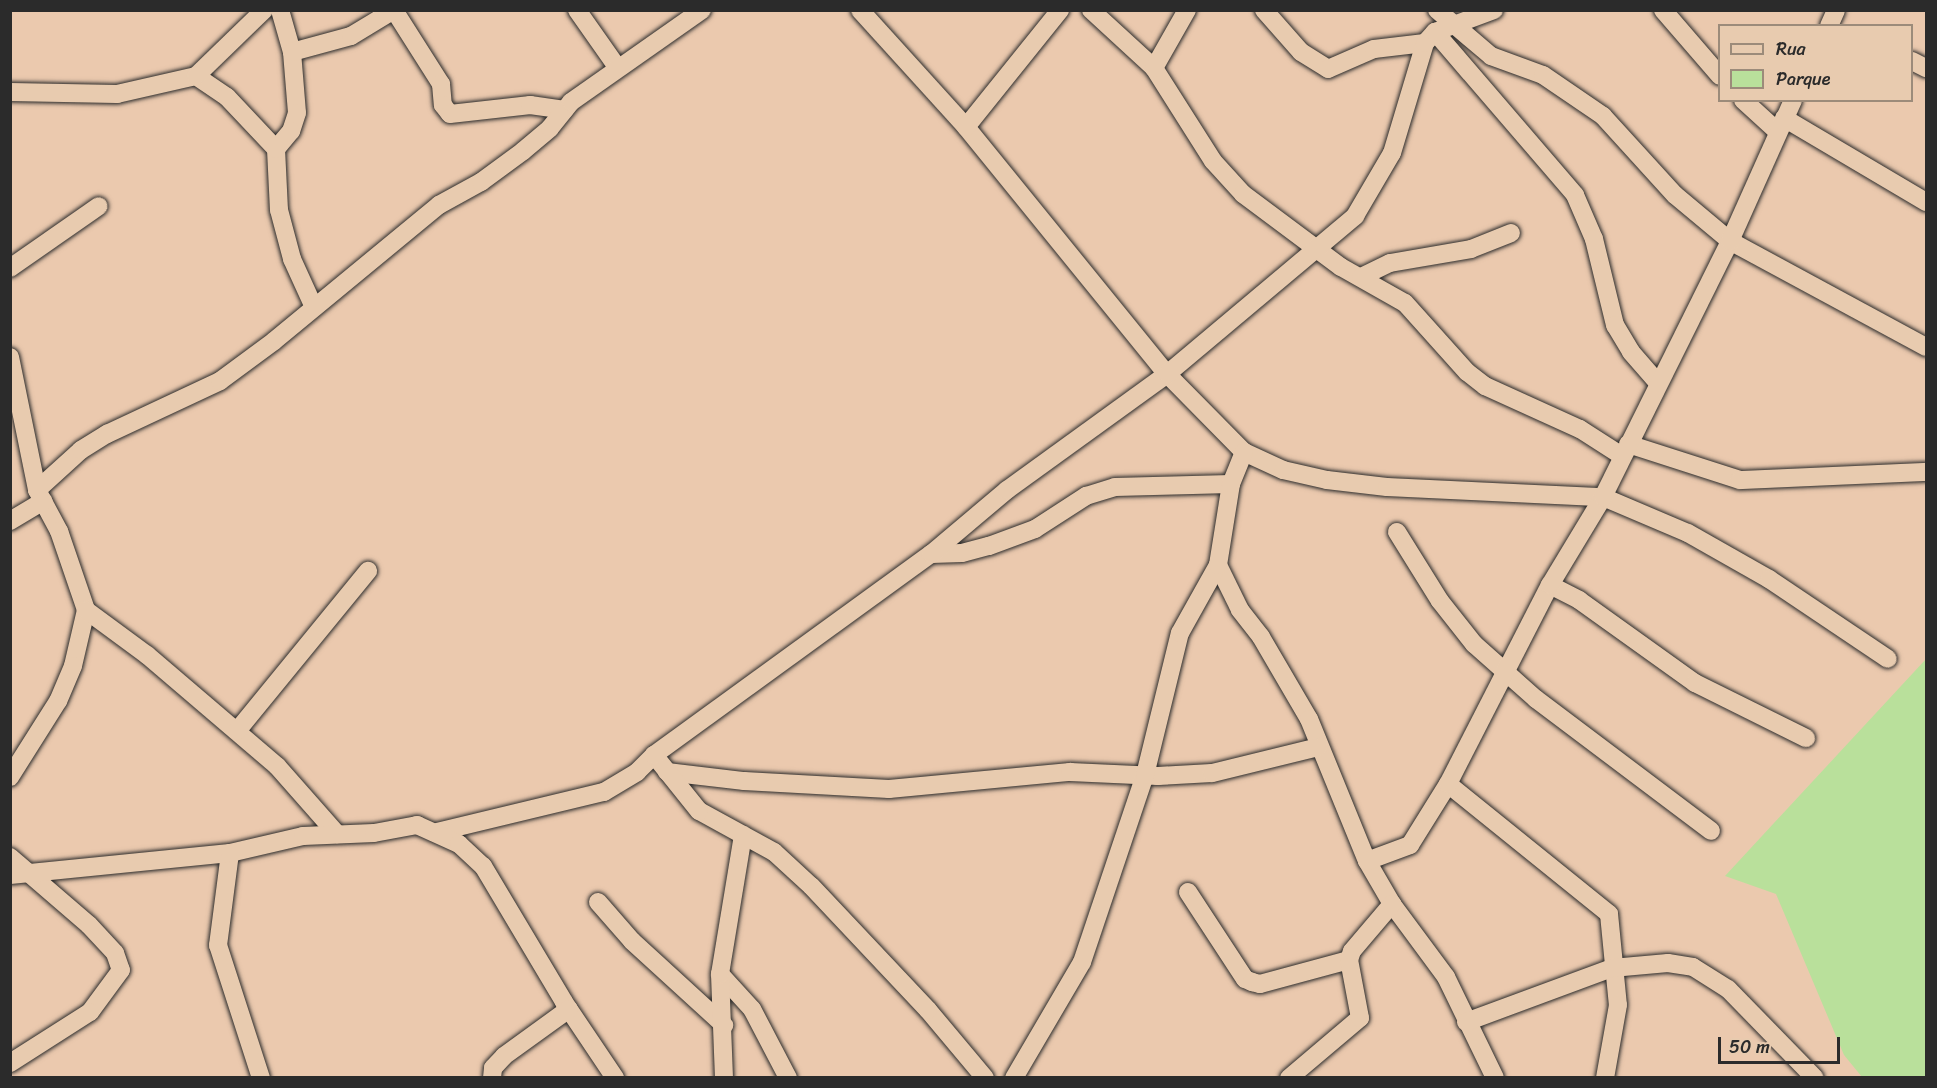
<!DOCTYPE html>
<html>
<head>
<meta charset="utf-8">
<style>
	body { margin:0 }
	#map { position:relative; width:1937px; height:1088px; overflow:hidden; background:#ebc9ae; font-family:Sriracha,sans-serif }
	div>[style] { position:absolute }
	.green>* { inset:0; background:#b9e09b }
	.roads { filter:drop-shadow(0 0 2px #2b2b2b) drop-shadow(0 0 2px #2b2b2b) }
	.minor>* { height:18px; margin:-9px; padding:0 9px; transform-origin:9px; border-radius:9px; background:#e8cbaf }
	span { translate:-50% -50%; white-space:nowrap; text-align:center; line-height:1.15; -webkit-text-stroke:5px #e8cbaf; paint-order:stroke }
	.frame { position:absolute; inset:0; border:12px solid #2b2b2b; pointer-events:none }
	.legend { position:absolute; left:1718px; top:24px; width:195px; height:78px; box-sizing:border-box; background:#e8cbaf; border:2px solid #9c8b7a; margin:0; padding:8px 10px; list-style:none; font-size:18px; color:#2b2b2b }
	.legend li { display:flex; align-items:center; gap:12px; height:30px }
	.legend b { width:30px; border:2px solid #9c8b7a }
	.scale { position:absolute; left:1718px; top:1037px; width:122px; height:27px; box-sizing:border-box; border:3px solid #2b2b2b; border-top:0; padding-left:8px; font-size:18px; line-height:21px; white-space:nowrap; color:#2b2b2b; -webkit-text-stroke:4px #e8cbaf; paint-order:stroke }
</style>
</head>
<body>
<div id="map">
	<div class="green">
		<div style="clip-path:polygon(1926px 659px,1926px 1077px,1862px 1077px,1844px 1055px,1776px 894px,1725px 876px)"></div>
	</div>
	<div class="roads">
		<div class="minor">
			<div style="left:280px;top:10px;width:44px;rotate:74.1deg"></div>
			<div style="left:292px;top:52px;width:61px;rotate:85.3deg"></div>
			<div style="left:297px;top:113px;width:19px;rotate:108deg"></div>
			<div style="left:291px;top:131px;width:23px;rotate:130deg"></div>
			<div style="left:276px;top:149px;width:61px;rotate:87.2deg"></div>
			<div style="left:279px;top:210px;width:51px;rotate:75.1deg"></div>
			<div style="left:292px;top:259px;width:51px;rotate:65.5deg"></div>
			<div style="left:394px;top:10px;width:88px;rotate:57.6deg"></div>
			<div style="left:441px;top:84px;width:21px;rotate:85deg"></div>
			<div style="left:443px;top:105px;width:11px;rotate:52deg"></div>
			<div style="left:450px;top:114px;width:81px;rotate:-6.4deg"></div>
			<div style="left:530px;top:105px;width:35px;rotate:8deg"></div>
			<div style="left:577px;top:10px;width:70px;rotate:54.9deg"></div>
			<div style="left:860px;top:10px;width:158px;rotate:47.8deg"></div>
			<div style="left:966px;top:127px;width:318px;rotate:50.9deg"></div>
			<div style="left:1167px;top:374px;width:110px;rotate:45.4deg"></div>
			<div style="left:1244px;top:452px;width:43px;rotate:24.8deg"></div>
			<div style="left:1283px;top:470px;width:45px;rotate:12.8deg"></div>
			<div style="left:1327px;top:480px;width:60px;rotate:6.7deg"></div>
			<div style="left:1387px;top:487px;width:216px;rotate:2.7deg"></div>
			<div style="left:1603px;top:497px;width:92px;rotate:23deg"></div>
			<div style="left:1688px;top:533px;width:93px;rotate:29.6deg"></div>
			<div style="left:1769px;top:579px;width:143px;rotate:33.9deg"></div>
			<div style="left:1091px;top:10px;width:86px;rotate:42.6deg"></div>
			<div style="left:1154px;top:68px;width:110px;rotate:57.6deg"></div>
			<div style="left:1213px;top:161px;width:45px;rotate:47.7deg"></div>
			<div style="left:1243px;top:194px;width:122px;rotate:36.7deg"></div>
			<div style="left:1341px;top:267px;width:73px;rotate:29.4deg"></div>
			<div style="left:1405px;top:303px;width:93px;rotate:48.1deg"></div>
			<div style="left:1467px;top:372px;width:23px;rotate:38deg"></div>
			<div style="left:1485px;top:386px;width:104px;rotate:24.4deg"></div>
			<div style="left:1580px;top:429px;width:50px;rotate:32.7deg"></div>
			<div style="left:1264px;top:10px;width:56px;rotate:48.6deg"></div>
			<div style="left:1301px;top:52px;width:32px;rotate:32deg"></div>
			<div style="left:1328px;top:69px;width:50px;rotate:-23.5deg"></div>
			<div style="left:1374px;top:49px;width:51px;rotate:-6.7deg"></div>
			<div style="left:1437px;top:10px;width:71px;rotate:40.4deg"></div>
			<div style="left:1491px;top:56px;width:55px;rotate:20.1deg"></div>
			<div style="left:1543px;top:75px;width:73px;rotate:34.3deg"></div>
			<div style="left:1603px;top:116px;width:107px;rotate:47.7deg"></div>
			<div style="left:1675px;top:195px;width:72px;rotate:39.9deg"></div>
			<div style="left:1730px;top:241px;width:223px;rotate:28.4deg"></div>
			<div style="left:1663px;top:10px;width:87px;rotate:49.2deg"></div>
			<div style="left:1829px;top:26px;width:17px;rotate:-66deg"></div>
			<div style="left:1435px;top:32px;width:215px;rotate:49.3deg"></div>
			<div style="left:1575px;top:195px;width:48px;rotate:66.6deg"></div>
			<div style="left:1594px;top:239px;width:89px;rotate:76.3deg"></div>
			<div style="left:1615px;top:325px;width:31px;rotate:59deg"></div>
			<div style="left:1631px;top:352px;width:40px;rotate:49deg"></div>
			<div style="left:292px;top:52px;width:61px;rotate:-15.2deg"></div>
			<div style="left:351px;top:36px;width:50px;rotate:-31.2deg"></div>
			<div style="left:1912px;top:61px;width:16px;rotate:27deg"></div>
			<div style="left:1154px;top:68px;width:67px;rotate:-60.4deg"></div>
			<div style="left:196px;top:76px;width:37px;rotate:34deg"></div>
			<div style="left:227px;top:97px;width:71px;rotate:46.7deg"></div>
			<div style="left:10px;top:92px;width:107px;rotate:1.1deg"></div>
			<div style="left:117px;top:94px;width:81px;rotate:-12.8deg"></div>
			<div style="left:196px;top:76px;width:95px;rotate:-44.1deg"></div>
			<div style="left:1743px;top:100px;width:46px;rotate:42.4deg"></div>
			<div style="left:1784px;top:118px;width:165px;rotate:30.6deg"></div>
			<div style="left:966px;top:127px;width:150px;rotate:-51.2deg"></div>
			<div style="left:10px;top:268px;width:108px;rotate:-34.9deg"></div>
			<div style="left:1361px;top:277px;width:32px;rotate:-26deg"></div>
			<div style="left:1390px;top:263px;width:82px;rotate:-9.8deg"></div>
			<div style="left:1471px;top:249px;width:43px;rotate:-21.8deg"></div>
			<div style="left:10px;top:357px;width:136px;rotate:78.5deg"></div>
			<div style="left:37px;top:490px;width:47px;rotate:61.8deg"></div>
			<div style="left:59px;top:531px;width:83px;rotate:71.1deg"></div>
			<div style="left:86px;top:610px;width:57px;rotate:103.1deg"></div>
			<div style="left:73px;top:666px;width:38px;rotate:113deg"></div>
			<div style="left:58px;top:701px;width:90px;rotate:122.3deg"></div>
			<div style="left:1628px;top:444px;width:118px;rotate:17.8deg"></div>
			<div style="left:1740px;top:480px;width:186px;rotate:-2.5deg"></div>
			<div style="left:37px;top:490px;width:59px;rotate:-42.3deg"></div>
			<div style="left:81px;top:450px;width:31px;rotate:-32deg"></div>
			<div style="left:107px;top:434px;width:125px;rotate:-25.1deg"></div>
			<div style="left:220px;top:381px;width:67px;rotate:-36.5deg"></div>
			<div style="left:274px;top:341px;width:214px;rotate:-39.5deg"></div>
			<div style="left:439px;top:205px;width:48px;rotate:-28.7deg"></div>
			<div style="left:481px;top:182px;width:52px;rotate:-36.4deg"></div>
			<div style="left:523px;top:151px;width:35px;rotate:-40deg"></div>
			<div style="left:550px;top:128px;width:33px;rotate:-51deg"></div>
			<div style="left:571px;top:102px;width:160px;rotate:-35.1deg"></div>
			<div style="left:10px;top:521px;width:39px;rotate:-31deg"></div>
			<div style="left:1397px;top:532px;width:81px;rotate:58.1deg"></div>
			<div style="left:1440px;top:601px;width:55px;rotate:51.7deg"></div>
			<div style="left:1474px;top:644px;width:83px;rotate:41.6deg"></div>
			<div style="left:1536px;top:699px;width:219px;rotate:37deg"></div>
			<div style="left:931px;top:554px;width:31px;rotate:-2deg"></div>
			<div style="left:962px;top:553px;width:28px;rotate:-15deg"></div>
			<div style="left:989px;top:546px;width:49px;rotate:-20.3deg"></div>
			<div style="left:1035px;top:529px;width:61px;rotate:-32.9deg"></div>
			<div style="left:1086px;top:496px;width:30px;rotate:-17deg"></div>
			<div style="left:1115px;top:487px;width:116px;rotate:-1.5deg"></div>
			<div style="left:1218px;top:565px;width:50px;rotate:63.9deg"></div>
			<div style="left:1240px;top:610px;width:34px;rotate:52deg"></div>
			<div style="left:1261px;top:637px;width:95px;rotate:59.7deg"></div>
			<div style="left:1309px;top:719px;width:153px;rotate:67.8deg"></div>
			<div style="left:1367px;top:861px;width:50px;rotate:59.8deg"></div>
			<div style="left:1392px;top:904px;width:91px;rotate:53.5deg"></div>
			<div style="left:1446px;top:977px;width:112px;rotate:64.1deg"></div>
			<div style="left:1550px;top:585px;width:33px;rotate:27deg"></div>
			<div style="left:1579px;top:600px;width:143px;rotate:35.6deg"></div>
			<div style="left:1695px;top:683px;width:124px;rotate:26.4deg"></div>
			<div style="left:86px;top:610px;width:76px;rotate:36.4deg"></div>
			<div style="left:147px;top:655px;width:171px;rotate:40.5deg"></div>
			<div style="left:277px;top:766px;width:91px;rotate:48.6deg"></div>
			<div style="left:237px;top:731px;width:207px;rotate:-50.7deg"></div>
			<div style="left:667px;top:772px;width:78px;rotate:6.7deg"></div>
			<div style="left:744px;top:781px;width:145px;rotate:3.2deg"></div>
			<div style="left:889px;top:789px;width:182px;rotate:-5.4deg"></div>
			<div style="left:1070px;top:772px;width:88px;rotate:2.6deg"></div>
			<div style="left:1158px;top:776px;width:54px;rotate:-3.2deg"></div>
			<div style="left:1212px;top:773px;width:110px;rotate:-13.7deg"></div>
			<div style="left:1448px;top:784px;width:207px;rotate:38.9deg"></div>
			<div style="left:1609px;top:914px;width:91px;rotate:84.4deg"></div>
			<div style="left:1618px;top:1005px;width:74px;rotate:100.1deg"></div>
			<div style="left:437px;top:832px;width:172px;rotate:-13.5deg"></div>
			<div style="left:604px;top:792px;width:39px;rotate:-31deg"></div>
			<div style="left:637px;top:772px;width:24px;rotate:-45deg"></div>
			<div style="left:230px;top:853px;width:93px;rotate:97.4deg"></div>
			<div style="left:218px;top:945px;width:140px;rotate:72.1deg"></div>
			<div style="left:10px;top:857px;width:104px;rotate:40.7deg"></div>
			<div style="left:89px;top:925px;width:38px;rotate:47deg"></div>
			<div style="left:115px;top:953px;width:18px;rotate:71deg"></div>
			<div style="left:121px;top:970px;width:52px;rotate:126.4deg"></div>
			<div style="left:90px;top:1012px;width:95px;rotate:147.5deg"></div>
			<div style="left:1367px;top:861px;width:46px;rotate:-20.4deg"></div>
			<div style="left:1410px;top:845px;width:72px;rotate:-58.1deg"></div>
			<div style="left:1448px;top:784px;width:224px;rotate:-62.9deg"></div>
			<div style="left:1550px;top:585px;width:103px;rotate:-58.9deg"></div>
			<div style="left:1603px;top:497px;width:286px;rotate:-63.6deg"></div>
			<div style="left:1730px;top:241px;width:154px;rotate:-65.9deg"></div>
			<div style="left:10px;top:875px;width:221px;rotate:-5.7deg"></div>
			<div style="left:230px;top:853px;width:75px;rotate:-13.1deg"></div>
			<div style="left:303px;top:836px;width:71px;rotate:-2.4deg"></div>
			<div style="left:374px;top:833px;width:44px;rotate:-10.5deg"></div>
			<div style="left:417px;top:825px;width:46px;rotate:24.3deg"></div>
			<div style="left:459px;top:844px;width:33px;rotate:43deg"></div>
			<div style="left:483px;top:866px;width:158px;rotate:59.2deg"></div>
			<div style="left:564px;top:1002px;width:92px;rotate:56.1deg"></div>
			<div style="left:1188px;top:892px;width:104px;rotate:56.8deg"></div>
			<div style="left:1245px;top:979px;width:8px;rotate:23deg"></div>
			<div style="left:1252px;top:982px;width:8px;rotate:14deg"></div>
			<div style="left:1260px;top:984px;width:92px;rotate:-15.1deg"></div>
			<div style="left:598px;top:902px;width:52px;rotate:48.9deg"></div>
			<div style="left:632px;top:941px;width:125px;rotate:42.4deg"></div>
			<div style="left:720px;top:974px;width:47px;rotate:47.6deg"></div>
			<div style="left:752px;top:1009px;width:78px;rotate:62.4deg"></div>
			<div style="left:1466px;top:1022px;width:156px;rotate:-20.3deg"></div>
			<div style="left:1612px;top:968px;width:56px;rotate:-5.1deg"></div>
			<div style="left:1668px;top:963px;width:25px;rotate:9deg"></div>
			<div style="left:1693px;top:967px;width:41px;rotate:32.2deg"></div>
			<div style="left:1728px;top:989px;width:124px;rotate:45.7deg"></div>
			<div style="left:492px;top:1078px;width:10px;rotate:-84deg"></div>
			<div style="left:493px;top:1068px;width:16px;rotate:-47deg"></div>
			<div style="left:504px;top:1056px;width:80px;rotate:-35.9deg"></div>
			<div style="left:724px;top:1078px;width:104px;rotate:-92.2deg"></div>
			<div style="left:720px;top:974px;width:141px;rotate:-80.6deg"></div>
			<div style="left:985px;top:1078px;width:89px;rotate:-130deg"></div>
			<div style="left:928px;top:1010px;width:170px;rotate:-133.3deg"></div>
			<div style="left:811px;top:886px;width:50px;rotate:-137.4deg"></div>
			<div style="left:774px;top:852px;width:85px;rotate:-151.3deg"></div>
			<div style="left:699px;top:811px;width:72px;rotate:-128.8deg"></div>
			<div style="left:654px;top:755px;width:342px;rotate:-36deg"></div>
			<div style="left:931px;top:554px;width:99px;rotate:-40.1deg"></div>
			<div style="left:1007px;top:490px;width:198px;rotate:-35.9deg"></div>
			<div style="left:1167px;top:374px;width:246px;rotate:-40deg"></div>
			<div style="left:1355px;top:216px;width:73px;rotate:-59.6deg"></div>
			<div style="left:1392px;top:153px;width:115px;rotate:-73.3deg"></div>
			<div style="left:1425px;top:43px;width:15px;rotate:-48deg"></div>
			<div style="left:1435px;top:32px;width:63px;rotate:-20.4deg"></div>
			<div style="left:1014px;top:1078px;width:134px;rotate:-59.6deg"></div>
			<div style="left:1082px;top:962px;width:197px;rotate:-71.4deg"></div>
			<div style="left:1145px;top:775px;width:146px;rotate:-76.2deg"></div>
			<div style="left:1180px;top:633px;width:78px;rotate:-60.8deg"></div>
			<div style="left:1218px;top:565px;width:82px;rotate:-80.9deg"></div>
			<div style="left:1231px;top:484px;width:35px;rotate:-68deg"></div>
			<div style="left:1289px;top:1078px;width:93px;rotate:-40.2deg"></div>
			<div style="left:1360px;top:1018px;width:59px;rotate:-100.7deg"></div>
			<div style="left:1349px;top:960px;width:9px;rotate:-72deg"></div>
			<div style="left:1352px;top:951px;width:62px;rotate:-49.6deg"></div>
		</div>
	</div>
	<div class="frame"></div>
	<ul class="legend">
	<li><b style="height:8px;background:#e8cbaf"></b>Rua</li>
	<li><b style="height:16px;background:#b9e09b"></b>Parque</li>
	</ul>
	<div class="scale">50 m</div>
</div>
</body>
</html>
